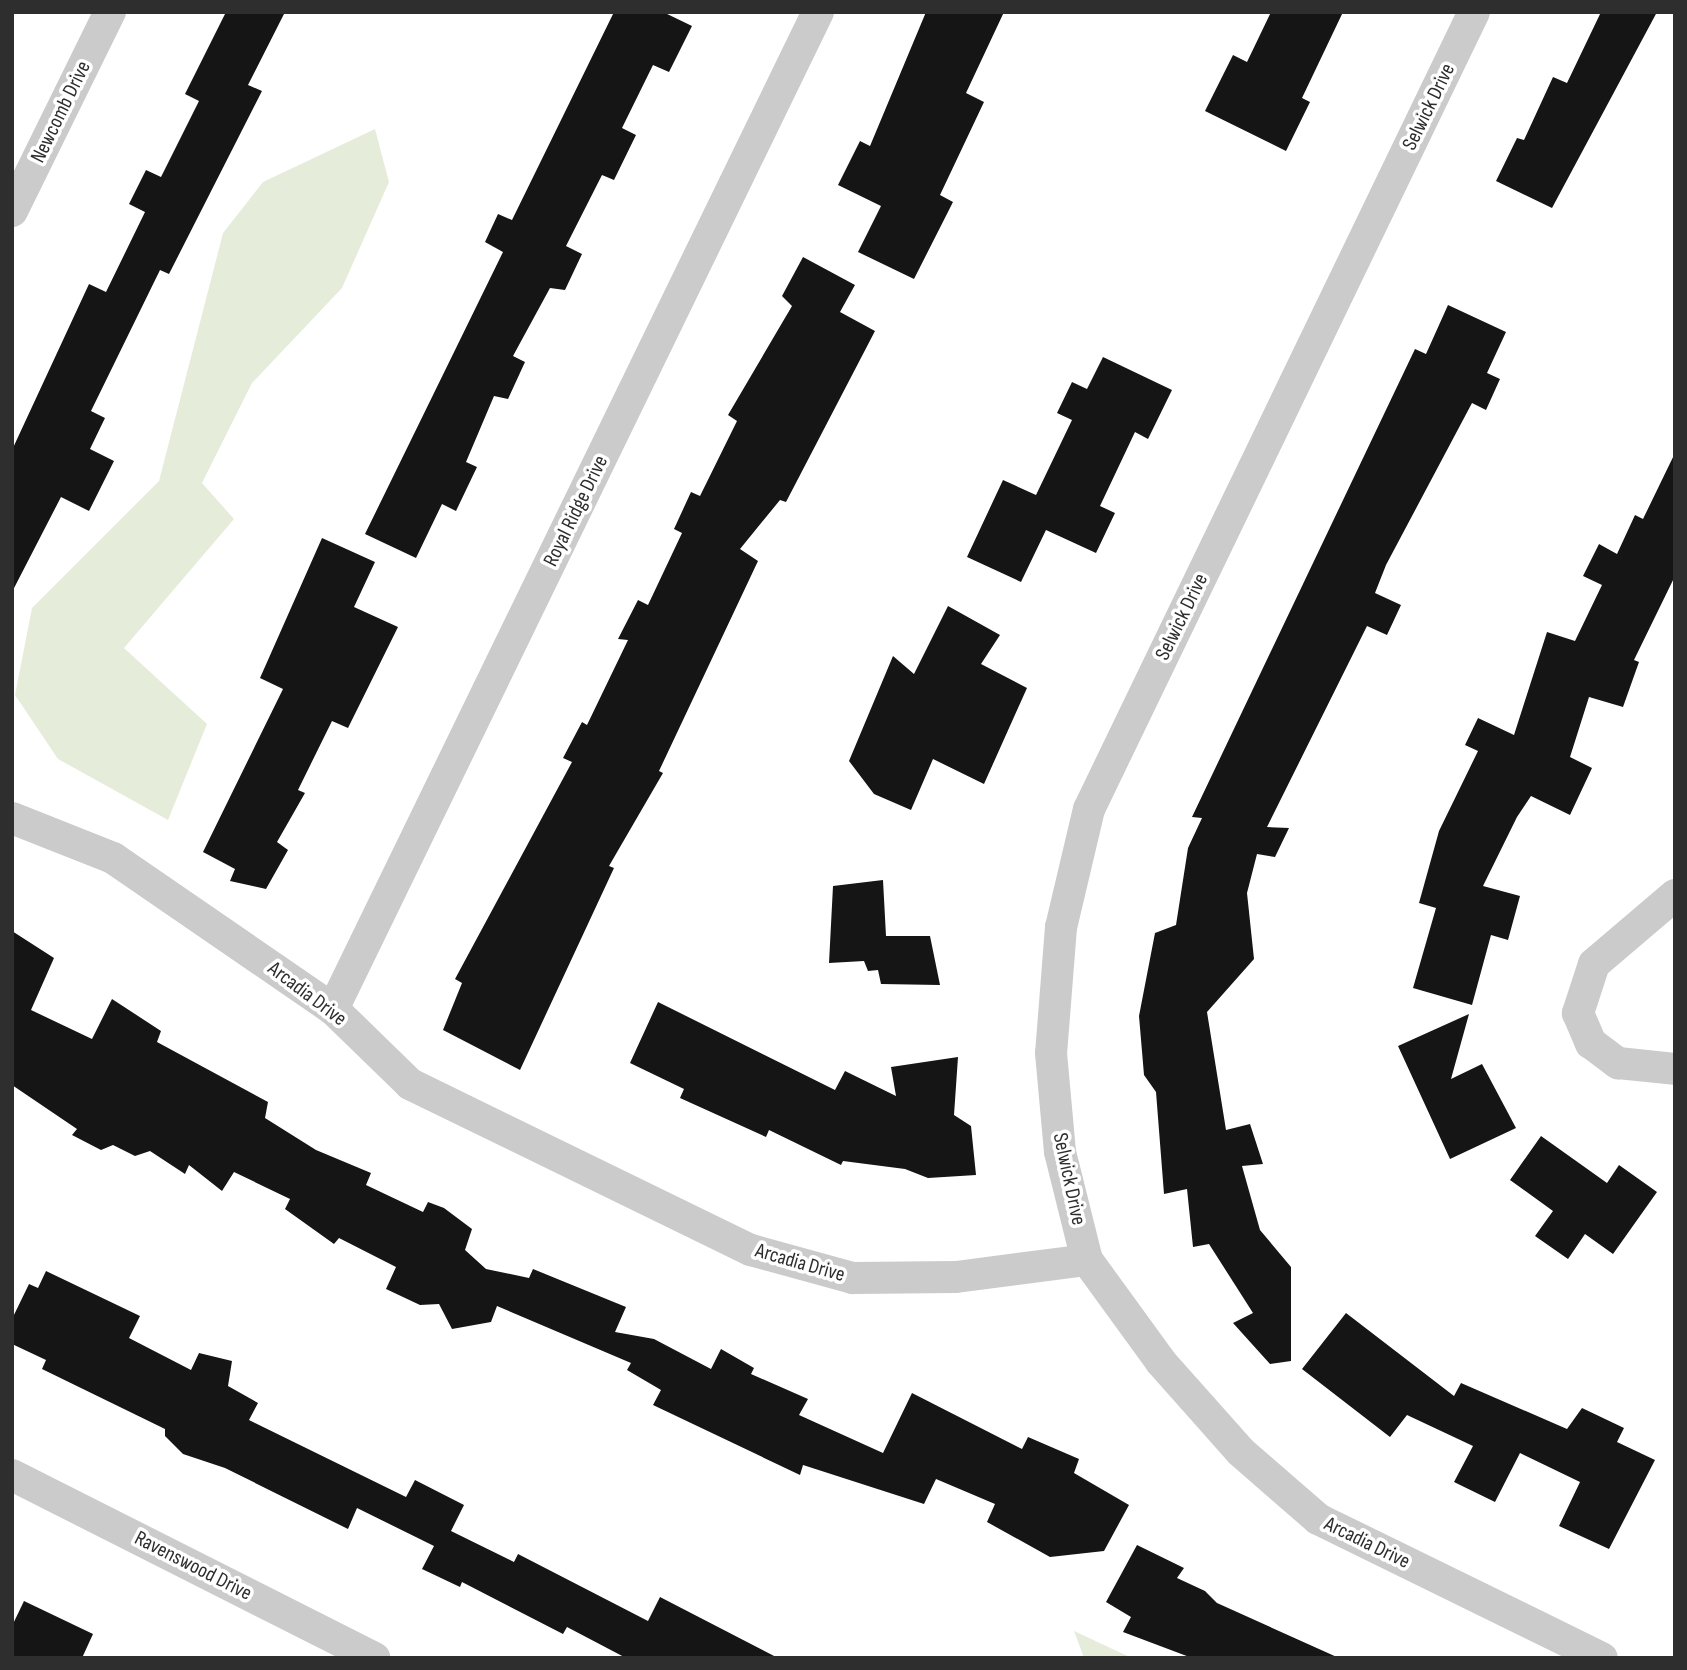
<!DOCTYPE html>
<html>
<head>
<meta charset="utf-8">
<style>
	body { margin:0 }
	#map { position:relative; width:1687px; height:1670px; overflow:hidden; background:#fff; font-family:"Sofia Sans Condensed",sans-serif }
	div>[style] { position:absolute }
	.green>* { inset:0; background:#e5edda }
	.building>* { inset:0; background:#151515 }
	.street>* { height:32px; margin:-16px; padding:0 16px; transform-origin:16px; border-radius:16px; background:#cbcbcb }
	span { translate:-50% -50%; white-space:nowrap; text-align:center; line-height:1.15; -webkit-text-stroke:7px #fff; paint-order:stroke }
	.street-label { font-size:21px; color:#2e2e2e }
	.frame { position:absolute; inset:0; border:14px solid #2e2e2e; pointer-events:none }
</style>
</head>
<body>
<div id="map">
	<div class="green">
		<div style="clip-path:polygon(375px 129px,389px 182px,342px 288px,252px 383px,202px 483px,234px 519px,124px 648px,207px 724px,168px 820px,58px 759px,15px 695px,32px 608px,159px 481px,223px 233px,263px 182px)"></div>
		<div style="clip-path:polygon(1074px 1631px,1132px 1658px,1084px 1658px)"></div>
	</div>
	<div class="building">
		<div style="clip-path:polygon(226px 12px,285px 12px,248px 85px,262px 91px,169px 274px,160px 270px,91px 411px,105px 418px,90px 449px,114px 461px,89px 511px,61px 497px,12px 592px,12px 450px,89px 284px,106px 292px,145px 212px,129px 204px,146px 170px,161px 177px,199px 101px,185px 94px)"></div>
		<div style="clip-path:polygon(614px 12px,663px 12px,692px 26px,669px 72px,653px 65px,622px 128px,636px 135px,614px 180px,602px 175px,566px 246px,582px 254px,565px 290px,550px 288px,513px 356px,525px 362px,508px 399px,494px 396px,466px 462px,477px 467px,456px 511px,442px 504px,416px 558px,365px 534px,503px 252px,485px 242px,498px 214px,512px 220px)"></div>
		<div style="clip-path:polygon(926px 12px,1004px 12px,966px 93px,984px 102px,940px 195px,953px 202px,914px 279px,858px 252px,881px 206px,838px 185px,860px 141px,870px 146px)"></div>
		<div style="clip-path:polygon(1271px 12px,1343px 12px,1302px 98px,1310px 102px,1286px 151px,1205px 111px,1233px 55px,1247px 62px)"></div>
		<div style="clip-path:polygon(1601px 12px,1657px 12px,1552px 208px,1496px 181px,1517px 138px,1524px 140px,1553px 77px,1567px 83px)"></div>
		<div style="clip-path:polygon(803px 257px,855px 285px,840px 312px,875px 331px,786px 502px,780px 500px,740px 549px,758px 561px,659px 771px,663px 773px,609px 866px,614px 868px,520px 1070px,443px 1030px,462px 983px,455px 979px,572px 762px,563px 758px,582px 722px,587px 725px,628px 640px,618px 639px,638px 600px,648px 605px,682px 533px,674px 529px,691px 492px,700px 496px,737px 421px,728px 415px,792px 306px,782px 296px)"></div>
		<div style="clip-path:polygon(1448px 305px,1506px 332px,1487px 373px,1500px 379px,1486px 410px,1472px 403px,1386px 565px,1375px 593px,1401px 605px,1387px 635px,1367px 626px,1267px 827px,1289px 828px,1275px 857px,1257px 854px,1247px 893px,1254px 959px,1207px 1012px,1226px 1130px,1250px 1124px,1263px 1164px,1242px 1166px,1260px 1230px,1291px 1267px,1291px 1361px,1270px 1364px,1233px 1323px,1253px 1313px,1209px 1244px,1193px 1247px,1187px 1189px,1164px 1194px,1156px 1092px,1144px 1075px,1139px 1016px,1155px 933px,1176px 925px,1188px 848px,1202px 818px,1192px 817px,1415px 349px,1426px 354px)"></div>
		<div style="clip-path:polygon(1103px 357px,1172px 390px,1148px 439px,1135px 432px,1100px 506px,1115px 513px,1096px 553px,1046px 530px,1021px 582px,967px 557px,1003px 480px,1036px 495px,1072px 420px,1057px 413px,1072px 382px,1087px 389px)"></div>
		<div style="clip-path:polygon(1675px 453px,1675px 576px,1634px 660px,1639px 662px,1623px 707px,1589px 697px,1570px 757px,1592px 768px,1570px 815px,1531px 796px,1517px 817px,1483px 886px,1520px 896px,1508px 940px,1491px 935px,1472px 1005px,1413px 988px,1436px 908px,1419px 903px,1439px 831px,1478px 751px,1465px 745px,1478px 718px,1514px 735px,1547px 632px,1575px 641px,1602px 585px,1583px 576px,1599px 544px,1617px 554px,1635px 515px,1643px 519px)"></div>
		<div style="clip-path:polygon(322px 538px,375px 562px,354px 607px,398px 627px,348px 728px,332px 721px,298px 790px,305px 793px,277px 842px,288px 850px,266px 889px,230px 881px,235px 869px,203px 852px,283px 689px,260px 678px)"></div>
		<div style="clip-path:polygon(948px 606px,1000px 635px,981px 664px,1027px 688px,984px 784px,933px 759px,911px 810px,874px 794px,849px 761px,893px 656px,914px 674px)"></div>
		<div style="clip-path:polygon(883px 880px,886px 936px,930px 936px,940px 985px,881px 984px,878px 970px,868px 971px,864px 961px,829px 963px,833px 886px)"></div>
		<div style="clip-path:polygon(12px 931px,54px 958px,31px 1010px,92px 1039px,112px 999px,161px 1031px,157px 1042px,268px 1102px,265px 1118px,316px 1150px,371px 1173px,366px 1185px,423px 1212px,428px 1202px,444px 1208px,472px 1229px,465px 1250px,486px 1269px,529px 1278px,533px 1269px,626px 1307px,615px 1332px,654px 1339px,711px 1369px,721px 1349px,754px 1368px,751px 1374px,808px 1399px,799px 1415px,883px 1453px,912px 1393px,1022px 1449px,1028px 1437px,1079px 1459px,1074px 1473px,1129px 1505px,1104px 1551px,1050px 1557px,987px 1522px,995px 1504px,936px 1479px,924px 1504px,803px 1465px,800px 1475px,653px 1405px,661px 1390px,627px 1370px,631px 1363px,497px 1306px,491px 1322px,452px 1329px,439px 1304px,420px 1305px,386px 1289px,396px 1267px,339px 1238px,334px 1244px,285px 1209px,290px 1199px,234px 1172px,222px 1191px,189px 1165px,185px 1174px,150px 1151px,135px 1156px,113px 1145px,101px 1150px,72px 1135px,77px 1129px,12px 1085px)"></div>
		<div style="clip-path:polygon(658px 1002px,835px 1090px,845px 1071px,896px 1096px,891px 1067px,958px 1057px,954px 1115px,971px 1126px,976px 1175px,928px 1178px,905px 1169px,843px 1161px,841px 1165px,769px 1130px,766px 1137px,680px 1098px,684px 1089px,630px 1063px)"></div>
		<div style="clip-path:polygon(1469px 1014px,1451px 1079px,1482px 1064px,1516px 1128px,1450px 1159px,1398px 1046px)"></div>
		<div style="clip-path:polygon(1541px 1136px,1607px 1183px,1619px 1165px,1657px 1192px,1613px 1254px,1585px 1234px,1568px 1259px,1535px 1236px,1553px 1211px,1510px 1180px)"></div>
		<div style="clip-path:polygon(46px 1271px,140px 1316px,129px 1338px,191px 1370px,199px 1353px,232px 1361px,228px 1386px,258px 1403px,249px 1420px,406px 1497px,415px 1480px,464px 1505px,451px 1531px,514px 1562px,518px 1554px,648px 1621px,660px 1597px,778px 1658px,626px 1658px,567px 1627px,563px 1634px,462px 1582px,460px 1587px,422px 1569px,434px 1546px,357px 1508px,348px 1529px,225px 1468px,183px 1454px,165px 1436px,165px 1429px,42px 1369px,46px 1360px,12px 1344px,12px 1319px,29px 1284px,38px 1288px)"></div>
		<div style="clip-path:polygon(1346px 1313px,1454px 1396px,1461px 1383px,1567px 1429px,1582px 1408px,1624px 1428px,1617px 1442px,1655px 1460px,1609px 1549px,1559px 1526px,1580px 1482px,1520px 1453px,1495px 1502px,1454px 1482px,1473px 1446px,1407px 1415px,1390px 1437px,1302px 1369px)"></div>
		<div style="clip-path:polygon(1137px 1545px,1184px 1568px,1177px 1578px,1205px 1591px,1217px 1603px,1339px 1658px,1192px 1658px,1123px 1632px,1131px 1617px,1106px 1602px)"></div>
		<div style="clip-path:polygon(24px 1601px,93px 1634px,82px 1658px,12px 1658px,12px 1626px)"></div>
	</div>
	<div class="street">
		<div style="left:1474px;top:12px;width:885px;rotate:115.78deg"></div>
		<div style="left:1089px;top:809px;width:121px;rotate:103.3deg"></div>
		<div style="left:1061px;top:927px;width:126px;rotate:94.5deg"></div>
		<div style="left:1051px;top:1053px;width:99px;rotate:84.8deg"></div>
		<div style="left:1060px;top:1152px;width:111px;rotate:76deg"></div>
		<div style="left:1087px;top:1260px;width:126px;rotate:54deg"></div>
		<div style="left:1161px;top:1362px;width:120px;rotate:48.4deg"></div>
		<div style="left:1241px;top:1452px;width:102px;rotate:41deg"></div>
		<div style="left:1318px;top:1519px;width:316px;rotate:26.1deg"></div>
		<div style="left:12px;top:211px;width:222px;rotate:-63.8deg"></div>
		<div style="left:12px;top:818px;width:109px;rotate:21.6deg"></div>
		<div style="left:113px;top:858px;width:267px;rotate:34.5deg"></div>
		<div style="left:333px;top:1009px;width:107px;rotate:44.2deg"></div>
		<div style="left:410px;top:1084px;width:379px;rotate:26deg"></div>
		<div style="left:751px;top:1250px;width:106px;rotate:15.4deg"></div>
		<div style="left:853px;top:1278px;width:103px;rotate:-0.6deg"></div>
		<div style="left:956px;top:1277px;width:132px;rotate:-7.4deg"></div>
		<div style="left:1675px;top:895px;width:106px;rotate:139.6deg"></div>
		<div style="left:1594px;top:964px;width:52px;rotate:108.1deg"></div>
		<div style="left:1578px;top:1013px;width:33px;rotate:67deg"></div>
		<div style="left:1591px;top:1043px;width:34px;rotate:37deg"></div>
		<div style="left:1618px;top:1063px;width:57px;rotate:6deg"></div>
		<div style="left:333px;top:1009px;width:1109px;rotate:-64.06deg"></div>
		<div style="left:12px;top:1475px;width:406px;rotate:26.8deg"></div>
	</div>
	<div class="street-label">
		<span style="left:1429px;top:107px;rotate:-64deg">Selwick Drive</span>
		<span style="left:61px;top:112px;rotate:-64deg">Newcomb Drive</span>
		<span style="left:576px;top:511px;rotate:-64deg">Royal Ridge Drive</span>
		<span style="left:1182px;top:617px;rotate:-64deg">Selwick Drive</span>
		<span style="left:307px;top:994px;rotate:37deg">Arcadia Drive</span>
		<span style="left:1069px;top:1179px;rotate:78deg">Selwick Drive</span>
		<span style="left:800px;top:1263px;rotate:16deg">Arcadia Drive</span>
		<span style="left:1367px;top:1543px;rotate:26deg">Arcadia Drive</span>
		<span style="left:193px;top:1566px;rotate:27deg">Ravenswood Drive</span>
	</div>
	<div class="frame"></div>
</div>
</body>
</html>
